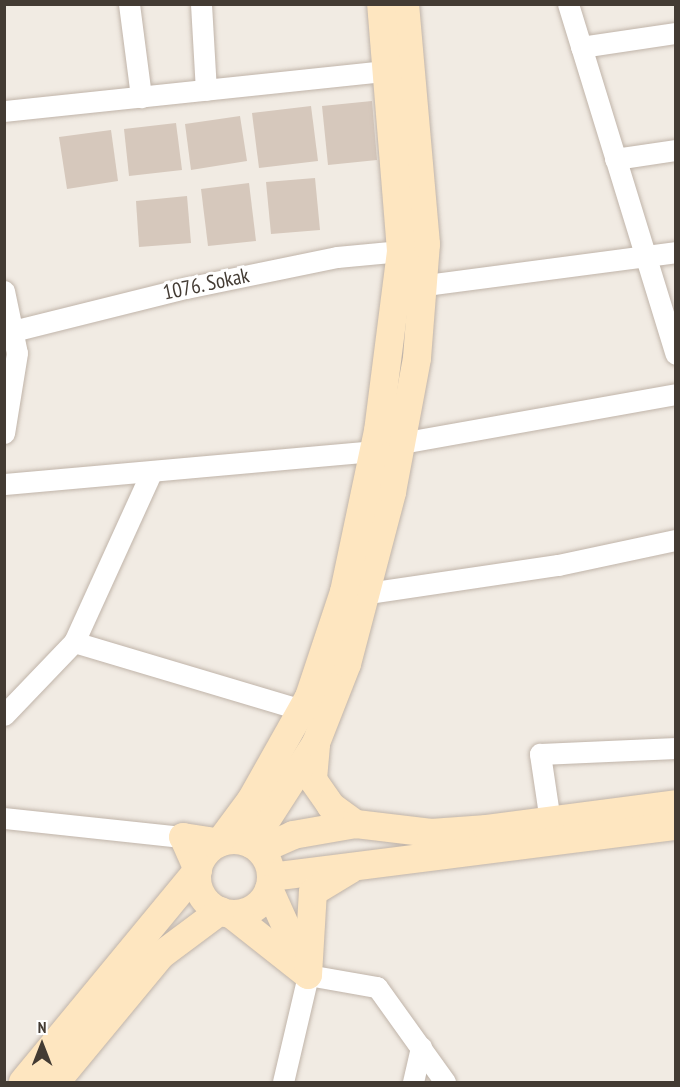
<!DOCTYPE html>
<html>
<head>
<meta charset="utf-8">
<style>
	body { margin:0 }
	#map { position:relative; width:680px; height:1087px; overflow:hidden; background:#f1ebe3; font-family:"PT Sans Narrow",sans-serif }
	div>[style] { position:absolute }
	.building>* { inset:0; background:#d6c8bc }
	.roads { filter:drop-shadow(0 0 2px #c0b4a9) drop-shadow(0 0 2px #c0b4a9) }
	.minor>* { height:21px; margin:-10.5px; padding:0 10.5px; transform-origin:10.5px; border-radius:10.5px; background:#fff }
	.secondary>* { height:28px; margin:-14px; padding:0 14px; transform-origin:14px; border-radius:14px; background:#fee6c0 }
	.secondary>.ring { margin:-14px; padding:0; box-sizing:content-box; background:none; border:28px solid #fee6c0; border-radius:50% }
	span { translate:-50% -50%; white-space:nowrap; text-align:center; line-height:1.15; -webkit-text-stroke:6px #fff; paint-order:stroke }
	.street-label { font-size:21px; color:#433b33 }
	.frame { position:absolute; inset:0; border:6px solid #433b33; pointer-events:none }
	.north { position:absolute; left:12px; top:1015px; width:60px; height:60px; -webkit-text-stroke:4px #fff; paint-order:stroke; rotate:0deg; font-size:16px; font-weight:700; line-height:24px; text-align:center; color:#433b33 }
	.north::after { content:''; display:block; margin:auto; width:21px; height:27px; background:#433b33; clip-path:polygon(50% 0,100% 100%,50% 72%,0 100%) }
</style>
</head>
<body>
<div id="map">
	<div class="building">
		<div style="clip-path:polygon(372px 101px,377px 160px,328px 165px,322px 106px)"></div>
		<div style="clip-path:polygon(311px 106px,318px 161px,259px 168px,252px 113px)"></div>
		<div style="clip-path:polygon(240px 116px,247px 161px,191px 170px,185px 124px)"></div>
		<div style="clip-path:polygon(176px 123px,182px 170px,129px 176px,124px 129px)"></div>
		<div style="clip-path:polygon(111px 130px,118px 181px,67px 189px,59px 137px)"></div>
		<div style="clip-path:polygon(315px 178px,320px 230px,271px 234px,266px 182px)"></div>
		<div style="clip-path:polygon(249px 183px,256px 241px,208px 246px,201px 189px)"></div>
		<div style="clip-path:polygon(187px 196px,191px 243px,139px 247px,136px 201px)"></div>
	</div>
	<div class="roads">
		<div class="minor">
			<div style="left:129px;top:4px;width:94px;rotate:82.6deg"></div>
			<div style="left:201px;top:4px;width:86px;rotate:86.7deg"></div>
			<div style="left:568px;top:4px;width:366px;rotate:72.9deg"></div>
			<div style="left:581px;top:47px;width:96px;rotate:-8.4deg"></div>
			<div style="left:4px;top:111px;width:385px;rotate:-6deg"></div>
			<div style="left:615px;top:159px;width:62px;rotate:-8.4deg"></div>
			<div style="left:426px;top:285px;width:252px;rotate:-7.5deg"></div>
			<div style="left:4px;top:291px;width:63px;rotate:78.2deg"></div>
			<div style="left:17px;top:353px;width:81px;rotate:99.2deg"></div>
			<div style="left:13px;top:331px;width:178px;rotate:-14deg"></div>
			<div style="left:186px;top:288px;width:154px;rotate:-11.6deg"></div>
			<div style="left:337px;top:257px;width:64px;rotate:-5.4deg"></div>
			<div style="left:401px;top:443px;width:279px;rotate:-10.1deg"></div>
			<div style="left:4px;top:484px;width:371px;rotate:-5.1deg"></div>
			<div style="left:368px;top:593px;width:192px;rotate:-8.4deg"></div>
			<div style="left:558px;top:565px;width:121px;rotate:-12deg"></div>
			<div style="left:74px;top:642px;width:238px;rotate:16.6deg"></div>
			<div style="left:4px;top:715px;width:101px;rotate:-46.2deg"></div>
			<div style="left:74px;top:642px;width:183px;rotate:-65.5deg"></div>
			<div style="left:4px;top:818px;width:180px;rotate:6.1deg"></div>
			<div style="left:550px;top:821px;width:68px;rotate:-98.5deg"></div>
			<div style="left:540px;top:754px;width:136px;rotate:-2.5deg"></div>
			<div style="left:283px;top:1082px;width:110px;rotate:-76.8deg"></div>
			<div style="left:308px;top:975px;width:70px;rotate:9.9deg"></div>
			<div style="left:377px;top:987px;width:117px;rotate:54.4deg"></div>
			<div style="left:413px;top:1082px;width:36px;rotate:-77deg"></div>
		</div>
		<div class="secondary">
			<div style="left:316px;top:745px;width:35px;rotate:95deg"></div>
			<div style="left:313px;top:780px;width:32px;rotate:55deg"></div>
			<div style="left:331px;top:806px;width:31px;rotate:36deg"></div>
			<div class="ring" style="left:197px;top:840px;width:46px;height:46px"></div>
			<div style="left:251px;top:844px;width:120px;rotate:-57.2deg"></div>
			<div style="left:316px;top:743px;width:85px;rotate:-68.6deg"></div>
			<div style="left:347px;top:664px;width:178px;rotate:-75.3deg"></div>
			<div style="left:392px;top:492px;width:136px;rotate:-79.4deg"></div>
			<div style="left:417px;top:358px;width:114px;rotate:-85.5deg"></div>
			<div style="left:426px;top:244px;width:241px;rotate:-95deg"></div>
			<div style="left:260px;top:850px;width:36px;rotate:-24deg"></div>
			<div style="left:293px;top:835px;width:64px;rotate:-9.9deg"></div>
			<div style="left:356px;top:824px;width:76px;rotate:6.8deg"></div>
			<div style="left:431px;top:833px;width:56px;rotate:-4.1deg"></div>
			<div style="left:487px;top:829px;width:191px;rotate:-7.5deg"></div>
			<div style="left:271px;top:877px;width:408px;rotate:-7.2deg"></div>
			<div style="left:269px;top:889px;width:85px;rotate:65.8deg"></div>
			<div style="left:231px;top:914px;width:98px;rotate:38.4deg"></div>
			<div style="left:308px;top:975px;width:83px;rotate:-86.6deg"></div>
			<div style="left:313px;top:892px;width:44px;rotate:-31.2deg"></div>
			<div style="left:23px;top:1082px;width:275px;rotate:-50.5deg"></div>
			<div style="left:198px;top:870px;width:36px;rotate:-114deg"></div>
			<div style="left:183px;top:837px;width:36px;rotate:9deg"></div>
			<div style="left:219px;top:843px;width:54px;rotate:-53.3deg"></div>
			<div style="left:251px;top:800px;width:118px;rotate:-60.6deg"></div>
			<div style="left:309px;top:697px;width:111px;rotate:-71.6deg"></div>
			<div style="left:344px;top:592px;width:165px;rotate:-78.1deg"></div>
			<div style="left:378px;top:431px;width:181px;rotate:-82.7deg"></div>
			<div style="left:401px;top:251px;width:248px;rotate:-94.6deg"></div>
			<div style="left:56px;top:1082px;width:165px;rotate:-50.4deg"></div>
			<div style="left:161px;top:955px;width:74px;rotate:-36.7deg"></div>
		</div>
	</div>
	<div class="street-label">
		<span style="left:206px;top:284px;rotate:-12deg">1076. Sokak</span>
	</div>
	<div class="frame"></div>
	<div class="north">N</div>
</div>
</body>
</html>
